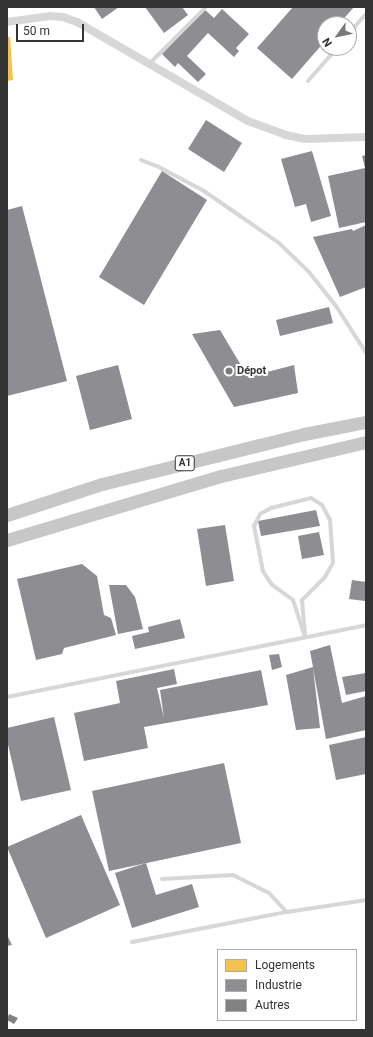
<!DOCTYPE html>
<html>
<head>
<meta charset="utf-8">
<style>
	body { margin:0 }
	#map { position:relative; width:373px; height:1037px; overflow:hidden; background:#fff; font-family:Roboto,sans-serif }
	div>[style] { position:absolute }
	.homes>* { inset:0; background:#f2c14e }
	.industry>* { inset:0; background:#8d8d92 }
	.building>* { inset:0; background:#818181 }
	.service>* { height:4px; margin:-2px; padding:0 2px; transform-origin:2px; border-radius:2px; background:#d7d7d7 }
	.minor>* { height:8px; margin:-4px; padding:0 4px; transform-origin:4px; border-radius:4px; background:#d7d7d7 }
	.trunk>* { height:13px; margin:-6.5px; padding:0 6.5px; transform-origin:6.5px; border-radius:6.5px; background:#c7c7c7 }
	.dots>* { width:11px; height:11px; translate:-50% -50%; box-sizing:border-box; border:2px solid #fff; border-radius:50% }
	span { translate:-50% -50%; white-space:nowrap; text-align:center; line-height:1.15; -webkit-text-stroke:4px #fff; paint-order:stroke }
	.shield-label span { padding:1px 3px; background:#fff; border:1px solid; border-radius:3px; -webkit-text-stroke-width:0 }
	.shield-label { font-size:10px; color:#333; font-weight:700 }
	.poi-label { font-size:11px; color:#333; font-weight:700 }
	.left { translate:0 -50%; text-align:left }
	.frame { position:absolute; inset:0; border:8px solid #333; pointer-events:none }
	.legend { position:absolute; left:217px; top:949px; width:140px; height:72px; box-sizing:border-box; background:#fff; border:1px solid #adadad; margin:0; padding:5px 7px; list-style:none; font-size:12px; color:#333 }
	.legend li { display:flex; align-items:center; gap:8px; height:20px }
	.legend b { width:20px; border:1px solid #adadad }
	.north { position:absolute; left:317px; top:16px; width:40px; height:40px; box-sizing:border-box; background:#fff; border:1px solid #adadad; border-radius:50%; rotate:237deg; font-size:11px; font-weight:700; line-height:16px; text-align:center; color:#333 }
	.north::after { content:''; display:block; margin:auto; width:14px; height:18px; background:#7a7a7a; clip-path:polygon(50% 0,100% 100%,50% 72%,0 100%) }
	.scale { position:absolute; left:16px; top:24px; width:68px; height:18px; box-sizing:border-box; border:2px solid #333; border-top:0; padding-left:5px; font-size:12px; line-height:14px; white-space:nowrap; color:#333; -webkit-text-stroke:3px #fff; paint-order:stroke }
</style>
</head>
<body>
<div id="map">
	<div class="homes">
		<div style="clip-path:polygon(7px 37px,10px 37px,13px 80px,7px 81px)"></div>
	</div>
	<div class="industry">
		<div style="clip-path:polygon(94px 7px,119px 7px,102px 19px)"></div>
		<div style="clip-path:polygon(145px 7px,182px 7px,188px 15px,164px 33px)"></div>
		<div style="clip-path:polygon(293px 7px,354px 7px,339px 24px,325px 24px,325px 41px,292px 79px,257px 48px)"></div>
		<div style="clip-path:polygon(204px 9px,214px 18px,222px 9px,249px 34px,236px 48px,239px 51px,234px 57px,208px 33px,187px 56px,206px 74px,198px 82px,178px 63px,175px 67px,162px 54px)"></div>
		<div style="clip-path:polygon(206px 120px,242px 143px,224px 172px,188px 149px)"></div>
		<div style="clip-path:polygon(312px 151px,331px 216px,311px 222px,306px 204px,295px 207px,281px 159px)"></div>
		<div style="clip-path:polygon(366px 155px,366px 222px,339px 228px,328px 176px,365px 168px,362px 156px)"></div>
		<div style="clip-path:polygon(162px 171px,207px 200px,144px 305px,99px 277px)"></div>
		<div style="clip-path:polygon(22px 206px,67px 381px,7px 396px,7px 210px)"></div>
		<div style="clip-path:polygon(366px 225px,366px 287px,340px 297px,313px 237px,352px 229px,353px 231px)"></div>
		<div style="clip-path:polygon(329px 307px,333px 323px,280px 336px,276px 320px)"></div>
		<div style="clip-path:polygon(220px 330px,248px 377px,294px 365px,298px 393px,234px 407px,192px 334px)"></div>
		<div style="clip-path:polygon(118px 365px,132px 419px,90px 430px,76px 376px)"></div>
		<div style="clip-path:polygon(316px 510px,320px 526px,261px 536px,258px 521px)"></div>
		<div style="clip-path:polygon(225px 525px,234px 581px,206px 586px,197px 529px)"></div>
		<div style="clip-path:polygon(319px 532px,324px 555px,302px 559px,298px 536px)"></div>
		<div style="clip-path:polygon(82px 564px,97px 576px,104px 615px,111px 618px,116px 635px,64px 648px,62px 654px,36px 660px,17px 579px)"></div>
		<div style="clip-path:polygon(352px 580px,366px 582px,365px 601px,349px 599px)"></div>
		<div style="clip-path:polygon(109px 585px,126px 585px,135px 597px,143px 629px,118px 634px)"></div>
		<div style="clip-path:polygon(180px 619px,185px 638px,135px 649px,132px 636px,149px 632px,148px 627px)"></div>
		<div style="clip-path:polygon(330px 645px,342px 703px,366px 696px,366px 730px,326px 739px,313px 668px,320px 728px,296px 730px,286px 675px,313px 667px,310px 651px)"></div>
		<div style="clip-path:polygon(279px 654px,282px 667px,272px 670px,269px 655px)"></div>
		<div style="clip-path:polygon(174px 669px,177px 684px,157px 688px,164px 718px,160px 690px,261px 670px,268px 705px,144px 727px,148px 748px,84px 761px,74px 713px,120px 703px,116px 681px)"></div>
		<div style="clip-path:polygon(366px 673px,366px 691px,346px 695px,342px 677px)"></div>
		<div style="clip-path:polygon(54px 717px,71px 790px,21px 801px,7px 740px,7px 728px)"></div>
		<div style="clip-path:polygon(366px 737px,366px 774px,336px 780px,329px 745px)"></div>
		<div style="clip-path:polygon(224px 763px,241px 843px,109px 871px,92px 791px)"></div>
		<div style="clip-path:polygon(81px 815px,120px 905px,46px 938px,7px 847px)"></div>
		<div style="clip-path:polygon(146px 863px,156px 895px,192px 884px,199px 907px,132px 928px,115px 873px)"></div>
		<div style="clip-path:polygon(7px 935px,12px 945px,7px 946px)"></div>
	</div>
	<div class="building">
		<div style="clip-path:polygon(9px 1014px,18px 1018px,14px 1024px,7px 1020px)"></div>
	</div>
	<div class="service">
		<div style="left:349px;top:33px;width:25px;rotate:-48deg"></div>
		<div style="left:150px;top:63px;width:79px;rotate:-45deg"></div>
		<div style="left:308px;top:81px;width:44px;rotate:-48.7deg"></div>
		<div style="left:141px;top:160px;width:19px;rotate:21deg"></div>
		<div style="left:159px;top:167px;width:51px;rotate:28.1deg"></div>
		<div style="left:204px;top:191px;width:91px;rotate:34.7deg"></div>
		<div style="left:279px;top:243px;width:42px;rotate:44deg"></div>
		<div style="left:309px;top:272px;width:43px;rotate:51.5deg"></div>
		<div style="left:336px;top:306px;width:56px;rotate:57.4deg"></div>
		<div style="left:311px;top:498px;width:13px;rotate:32deg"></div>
		<div style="left:322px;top:505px;width:17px;rotate:62deg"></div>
		<div style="left:330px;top:520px;width:43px;rotate:86deg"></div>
		<div style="left:333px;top:563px;width:16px;rotate:120deg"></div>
		<div style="left:325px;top:577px;width:33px;rotate:135deg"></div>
		<div style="left:302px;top:600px;width:37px;rotate:85deg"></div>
		<div style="left:305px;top:637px;width:39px;rotate:-108deg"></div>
		<div style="left:293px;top:600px;width:26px;rotate:-144deg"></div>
		<div style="left:272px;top:585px;width:17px;rotate:-123deg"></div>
		<div style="left:263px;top:571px;width:46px;rotate:-101.3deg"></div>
		<div style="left:254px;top:526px;width:13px;rotate:-63deg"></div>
		<div style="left:260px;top:514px;width:13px;rotate:-29deg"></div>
		<div style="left:271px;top:508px;width:41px;rotate:-14deg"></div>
		<div style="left:7px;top:697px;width:366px;rotate:-11.3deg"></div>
		<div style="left:162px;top:879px;width:71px;rotate:-3.2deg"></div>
		<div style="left:233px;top:875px;width:40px;rotate:26.6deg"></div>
		<div style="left:269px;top:893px;width:26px;rotate:47deg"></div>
		<div style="left:287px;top:912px;width:80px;rotate:-8.6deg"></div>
		<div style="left:132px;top:942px;width:158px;rotate:-11deg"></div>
	</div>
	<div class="minor">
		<div style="left:7px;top:22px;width:43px;rotate:-7.9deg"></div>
		<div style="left:50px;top:16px;width:13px;rotate:4deg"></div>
		<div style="left:63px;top:17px;width:15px;rotate:20deg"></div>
		<div style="left:77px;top:22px;width:198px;rotate:30.1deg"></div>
		<div style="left:248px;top:121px;width:40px;rotate:20.2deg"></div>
		<div style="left:286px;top:135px;width:19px;rotate:12deg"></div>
		<div style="left:305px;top:139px;width:61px;rotate:-1.9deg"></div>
	</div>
	<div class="trunk">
		<div style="left:7px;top:515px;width:100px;rotate:-18.1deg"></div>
		<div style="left:102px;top:484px;width:208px;rotate:-13.9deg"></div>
		<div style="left:304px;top:434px;width:63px;rotate:-11deg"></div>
		<div style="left:7px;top:540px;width:223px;rotate:-16.7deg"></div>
		<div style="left:221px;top:476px;width:149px;rotate:-13.2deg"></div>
	</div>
	<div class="dots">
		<div style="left:229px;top:371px;background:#7a7a7a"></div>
	</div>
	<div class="shield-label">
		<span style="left:185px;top:463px">A1</span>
	</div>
	<div class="poi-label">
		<span class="left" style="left:237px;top:371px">Dépot</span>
	</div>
	<div class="frame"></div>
	<ul class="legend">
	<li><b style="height:11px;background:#f2c14e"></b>Logements</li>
	<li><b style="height:11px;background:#8d8d92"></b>Industrie</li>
	<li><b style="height:11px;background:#818181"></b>Autres</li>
	</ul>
	<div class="north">N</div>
	<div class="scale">50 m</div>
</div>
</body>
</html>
